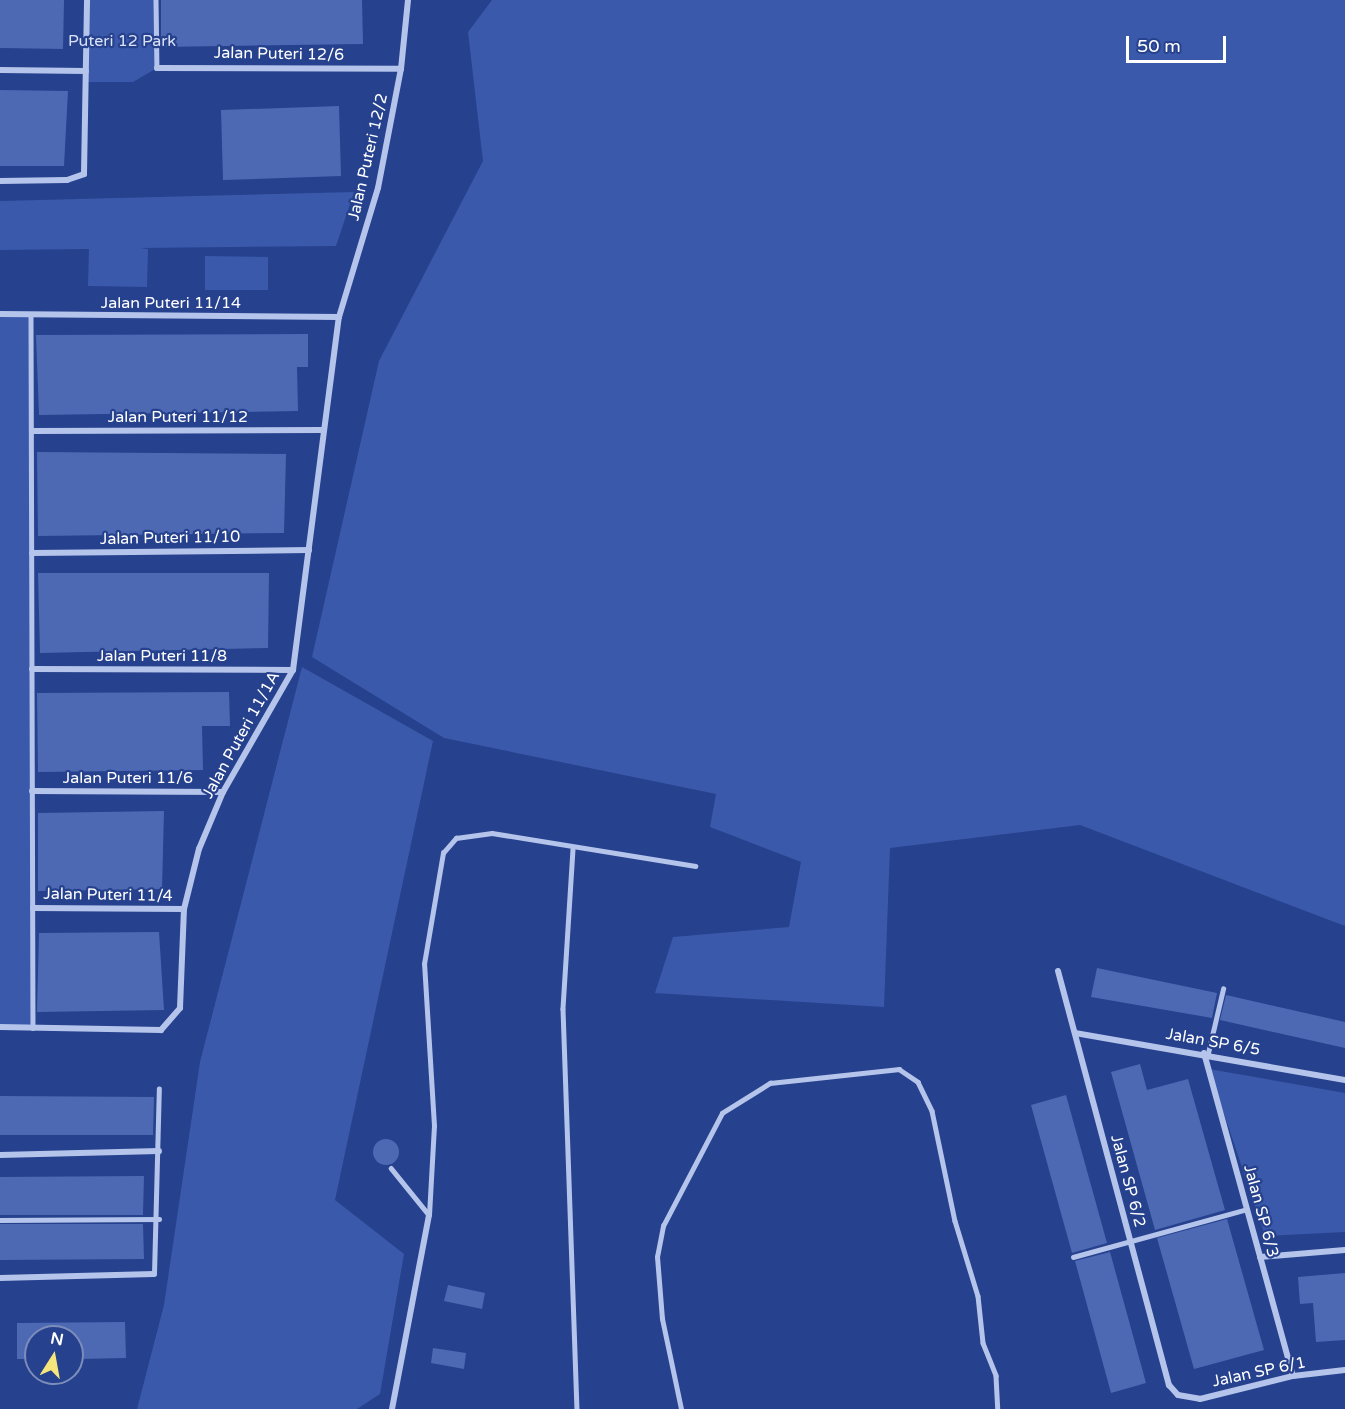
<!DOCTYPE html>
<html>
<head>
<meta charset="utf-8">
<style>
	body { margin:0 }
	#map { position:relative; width:1345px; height:1409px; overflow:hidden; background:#26418d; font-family:"Varela Round",sans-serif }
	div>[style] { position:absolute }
	.green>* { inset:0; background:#3a59aa }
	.building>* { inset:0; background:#4e69b4 }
	.round { border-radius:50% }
	.service>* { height:4.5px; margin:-2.25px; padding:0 2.25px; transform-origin:2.25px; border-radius:2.25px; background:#b5c4eb }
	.minor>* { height:6px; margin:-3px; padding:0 3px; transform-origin:3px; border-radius:3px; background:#b5c4eb }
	span { translate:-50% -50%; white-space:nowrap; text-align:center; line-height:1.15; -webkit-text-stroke:4.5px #26418d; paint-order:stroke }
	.park-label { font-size:16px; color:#dae2f8 }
	.street-label { font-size:16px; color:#fff }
	.north { position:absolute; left:24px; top:1325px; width:60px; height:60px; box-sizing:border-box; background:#26418d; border:2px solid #7d8dbb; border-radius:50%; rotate:11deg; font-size:16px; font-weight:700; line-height:24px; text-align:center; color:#fff }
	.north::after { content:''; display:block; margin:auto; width:21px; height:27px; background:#f4e67a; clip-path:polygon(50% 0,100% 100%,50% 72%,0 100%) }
	.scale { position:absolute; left:1126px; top:36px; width:100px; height:27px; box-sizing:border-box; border:3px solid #fff; border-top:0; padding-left:8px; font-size:18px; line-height:21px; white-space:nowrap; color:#fff; -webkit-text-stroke:4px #26418d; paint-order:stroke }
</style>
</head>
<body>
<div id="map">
	<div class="green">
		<div style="clip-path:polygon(87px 0,156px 0,157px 68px,133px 82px,88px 82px)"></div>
		<div style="clip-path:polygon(492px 0,1345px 0,1345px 926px,1080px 825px,890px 848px,884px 1007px,655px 993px,673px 937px,789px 927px,801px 862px,710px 827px,716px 794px,444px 738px,312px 657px,379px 361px,483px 161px,468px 32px)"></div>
		<div style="clip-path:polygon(354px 192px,336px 246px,140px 248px,148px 249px,147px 287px,88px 286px,89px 249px,0 250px,0 201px)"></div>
		<div style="clip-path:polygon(205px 256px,268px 257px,268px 290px,205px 290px)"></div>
		<div style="clip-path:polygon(0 315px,31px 315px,33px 1028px,0 1027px)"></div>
		<div style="clip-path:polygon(302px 667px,433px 741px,335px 1200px,404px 1254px,380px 1394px,357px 1409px,137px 1409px,164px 1305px,200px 1062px)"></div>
		<div style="clip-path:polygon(1209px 1069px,1345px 1093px,1345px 1232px,1265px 1236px)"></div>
	</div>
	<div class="building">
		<div style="clip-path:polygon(0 0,64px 0,63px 49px,0 48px)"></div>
		<div style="clip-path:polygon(161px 0,362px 0,363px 44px,161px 47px)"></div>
		<div style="clip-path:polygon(0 90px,68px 91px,64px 166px,0 166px)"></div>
		<div style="clip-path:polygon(339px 106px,341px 176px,223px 180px,221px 110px)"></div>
		<div style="clip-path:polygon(308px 334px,308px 367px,297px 367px,298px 411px,39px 415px,36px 335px)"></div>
		<div style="clip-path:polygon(37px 452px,286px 454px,284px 533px,38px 536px)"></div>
		<div style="clip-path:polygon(38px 573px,269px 573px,268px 648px,40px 653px)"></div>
		<div style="clip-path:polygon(229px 692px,230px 726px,202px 726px,203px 770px,38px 772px,37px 693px)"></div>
		<div style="clip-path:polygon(164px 811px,162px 889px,38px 891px,38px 813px)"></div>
		<div style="clip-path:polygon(159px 932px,164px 1010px,37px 1012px,39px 933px)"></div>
		<div style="clip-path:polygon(1097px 968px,1217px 993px,1212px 1018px,1091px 997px)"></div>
		<div style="clip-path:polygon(1226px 995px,1345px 1022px,1345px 1048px,1220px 1020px)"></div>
		<div style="clip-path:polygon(1140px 1064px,1147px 1090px,1188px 1079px,1225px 1210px,1155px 1230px,1111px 1072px)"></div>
		<div style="clip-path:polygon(1066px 1095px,1107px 1243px,1072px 1253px,1031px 1105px)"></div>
		<div style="clip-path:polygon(0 1096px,154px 1097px,153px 1135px,0 1135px)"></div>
		<div class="round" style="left:373px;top:1139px;width:26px;height:26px"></div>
		<div style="clip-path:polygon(144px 1176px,143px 1215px,0 1215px,0 1177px)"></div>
		<div style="clip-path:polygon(1227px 1219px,1264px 1350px,1194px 1369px,1157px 1238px)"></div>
		<div style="clip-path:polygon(0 1224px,143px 1224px,144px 1259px,0 1260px)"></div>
		<div style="clip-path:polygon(1110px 1252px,1146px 1383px,1111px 1393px,1075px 1261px)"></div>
		<div style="clip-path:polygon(1345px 1273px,1345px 1340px,1316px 1342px,1313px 1303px,1300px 1304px,1298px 1277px)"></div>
		<div style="clip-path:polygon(448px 1285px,485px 1293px,482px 1309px,444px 1301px)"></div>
		<div style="clip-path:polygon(125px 1322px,126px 1358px,79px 1359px,78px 1337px,36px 1337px,36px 1359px,17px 1359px,17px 1323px)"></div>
		<div style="clip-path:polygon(433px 1348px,466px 1353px,464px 1369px,431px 1363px)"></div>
	</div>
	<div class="service">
		<div style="left:156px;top:0;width:68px;rotate:89.2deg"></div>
		<div style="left:31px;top:315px;width:713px;rotate:89.84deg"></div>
		<div style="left:573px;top:849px;width:160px;rotate:93.6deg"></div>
		<div style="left:563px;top:1009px;width:400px;rotate:88deg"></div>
		<div style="left:1208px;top:1053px;width:66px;rotate:-76.8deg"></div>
		<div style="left:391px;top:1168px;width:60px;rotate:51deg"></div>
		<div style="left:429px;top:1215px;width:89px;rotate:-86.8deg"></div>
		<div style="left:434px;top:1126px;width:162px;rotate:-93.5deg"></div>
		<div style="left:424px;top:964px;width:113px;rotate:-80.3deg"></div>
		<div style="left:443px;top:853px;width:20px;rotate:-49deg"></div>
		<div style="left:456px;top:838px;width:36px;rotate:-8deg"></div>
		<div style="left:492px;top:833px;width:206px;rotate:9.2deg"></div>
		<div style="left:0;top:1220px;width:159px;rotate:-0.4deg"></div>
		<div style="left:1073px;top:1257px;width:180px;rotate:-15.4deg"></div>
		<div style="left:154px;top:1274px;width:185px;rotate:-88.5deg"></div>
		<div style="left:681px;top:1409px;width:92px;rotate:-101.9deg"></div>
		<div style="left:662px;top:1319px;width:62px;rotate:-94.6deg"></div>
		<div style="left:657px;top:1257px;width:32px;rotate:-79deg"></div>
		<div style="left:663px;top:1226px;width:127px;rotate:-62.4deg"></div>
		<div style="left:722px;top:1113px;width:57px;rotate:-32deg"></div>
		<div style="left:770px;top:1083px;width:130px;rotate:-6.2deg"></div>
		<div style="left:899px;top:1069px;width:23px;rotate:34deg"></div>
		<div style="left:918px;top:1082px;width:32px;rotate:64deg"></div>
		<div style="left:932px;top:1111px;width:112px;rotate:78.2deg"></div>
		<div style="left:955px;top:1221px;width:78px;rotate:73deg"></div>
		<div style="left:978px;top:1296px;width:47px;rotate:83.9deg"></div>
		<div style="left:983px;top:1343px;width:35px;rotate:68deg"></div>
		<div style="left:996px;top:1376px;width:33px;rotate:87deg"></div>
	</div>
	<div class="minor">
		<div style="left:157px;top:68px;width:244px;rotate:0.2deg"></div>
		<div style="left:0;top:70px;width:86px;rotate:0.7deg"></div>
		<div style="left:0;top:181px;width:67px;rotate:-0.9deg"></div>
		<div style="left:67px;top:180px;width:18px;rotate:-19deg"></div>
		<div style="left:84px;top:174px;width:174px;rotate:-89deg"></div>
		<div style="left:0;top:314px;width:339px;rotate:0.5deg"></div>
		<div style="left:32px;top:431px;width:291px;rotate:-0.2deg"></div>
		<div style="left:32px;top:553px;width:277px;rotate:-0.6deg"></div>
		<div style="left:32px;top:669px;width:261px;rotate:0.2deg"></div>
		<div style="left:32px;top:791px;width:191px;rotate:0.3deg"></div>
		<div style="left:33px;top:908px;width:151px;rotate:0.4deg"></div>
		<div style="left:1058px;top:971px;width:429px;rotate:75deg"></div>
		<div style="left:1169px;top:1385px;width:13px;rotate:48deg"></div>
		<div style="left:1178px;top:1395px;width:22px;rotate:10deg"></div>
		<div style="left:1200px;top:1399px;width:96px;rotate:-13.9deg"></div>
		<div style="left:1293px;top:1376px;width:52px;rotate:-6.6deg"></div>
		<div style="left:0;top:1027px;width:161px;rotate:1.1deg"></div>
		<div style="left:161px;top:1030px;width:29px;rotate:-49deg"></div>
		<div style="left:180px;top:1008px;width:99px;rotate:-87.7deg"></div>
		<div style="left:184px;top:909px;width:62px;rotate:-76deg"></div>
		<div style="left:199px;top:849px;width:62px;rotate:-67.2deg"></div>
		<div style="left:223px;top:792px;width:141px;rotate:-60.2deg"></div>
		<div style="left:293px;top:670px;width:356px;rotate:-82.6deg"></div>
		<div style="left:339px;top:317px;width:135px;rotate:-73.2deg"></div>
		<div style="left:378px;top:188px;width:121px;rotate:-79.1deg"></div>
		<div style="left:401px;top:69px;width:69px;rotate:-84.2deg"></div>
		<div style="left:1075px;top:1033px;width:274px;rotate:9.9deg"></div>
		<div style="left:1204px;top:1053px;width:335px;rotate:74.6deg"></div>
		<div style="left:0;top:1155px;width:159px;rotate:-1.4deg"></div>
		<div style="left:1260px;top:1257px;width:85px;rotate:-4.7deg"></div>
		<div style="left:0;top:1278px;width:154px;rotate:-1.5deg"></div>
		<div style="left:392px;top:1409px;width:197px;rotate:-79.2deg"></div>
	</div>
	<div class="park-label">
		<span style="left:122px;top:41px">Puteri 12 Park</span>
	</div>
	<div class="street-label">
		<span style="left:279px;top:54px;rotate:1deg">Jalan Puteri 12/6</span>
		<span style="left:368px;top:157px;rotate:-77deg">Jalan Puteri 12/2</span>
		<span style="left:171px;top:303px">Jalan Puteri 11/14</span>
		<span style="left:178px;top:417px">Jalan Puteri 11/12</span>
		<span style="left:170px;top:538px;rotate:-1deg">Jalan Puteri 11/10</span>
		<span style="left:162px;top:656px">Jalan Puteri 11/8</span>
		<span style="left:241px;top:735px;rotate:-61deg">Jalan Puteri 11/1A</span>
		<span style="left:128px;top:778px">Jalan Puteri 11/6</span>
		<span style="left:108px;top:895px;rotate:1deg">Jalan Puteri 11/4</span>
		<span style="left:1213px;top:1042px;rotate:10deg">Jalan SP 6/5</span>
		<span style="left:1128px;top:1181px;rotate:75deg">Jalan SP 6/2</span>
		<span style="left:1261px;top:1211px;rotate:75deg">Jalan SP 6/3</span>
		<span style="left:1259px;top:1372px;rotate:-12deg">Jalan SP 6/1</span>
	</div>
	<div class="north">N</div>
	<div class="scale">50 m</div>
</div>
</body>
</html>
